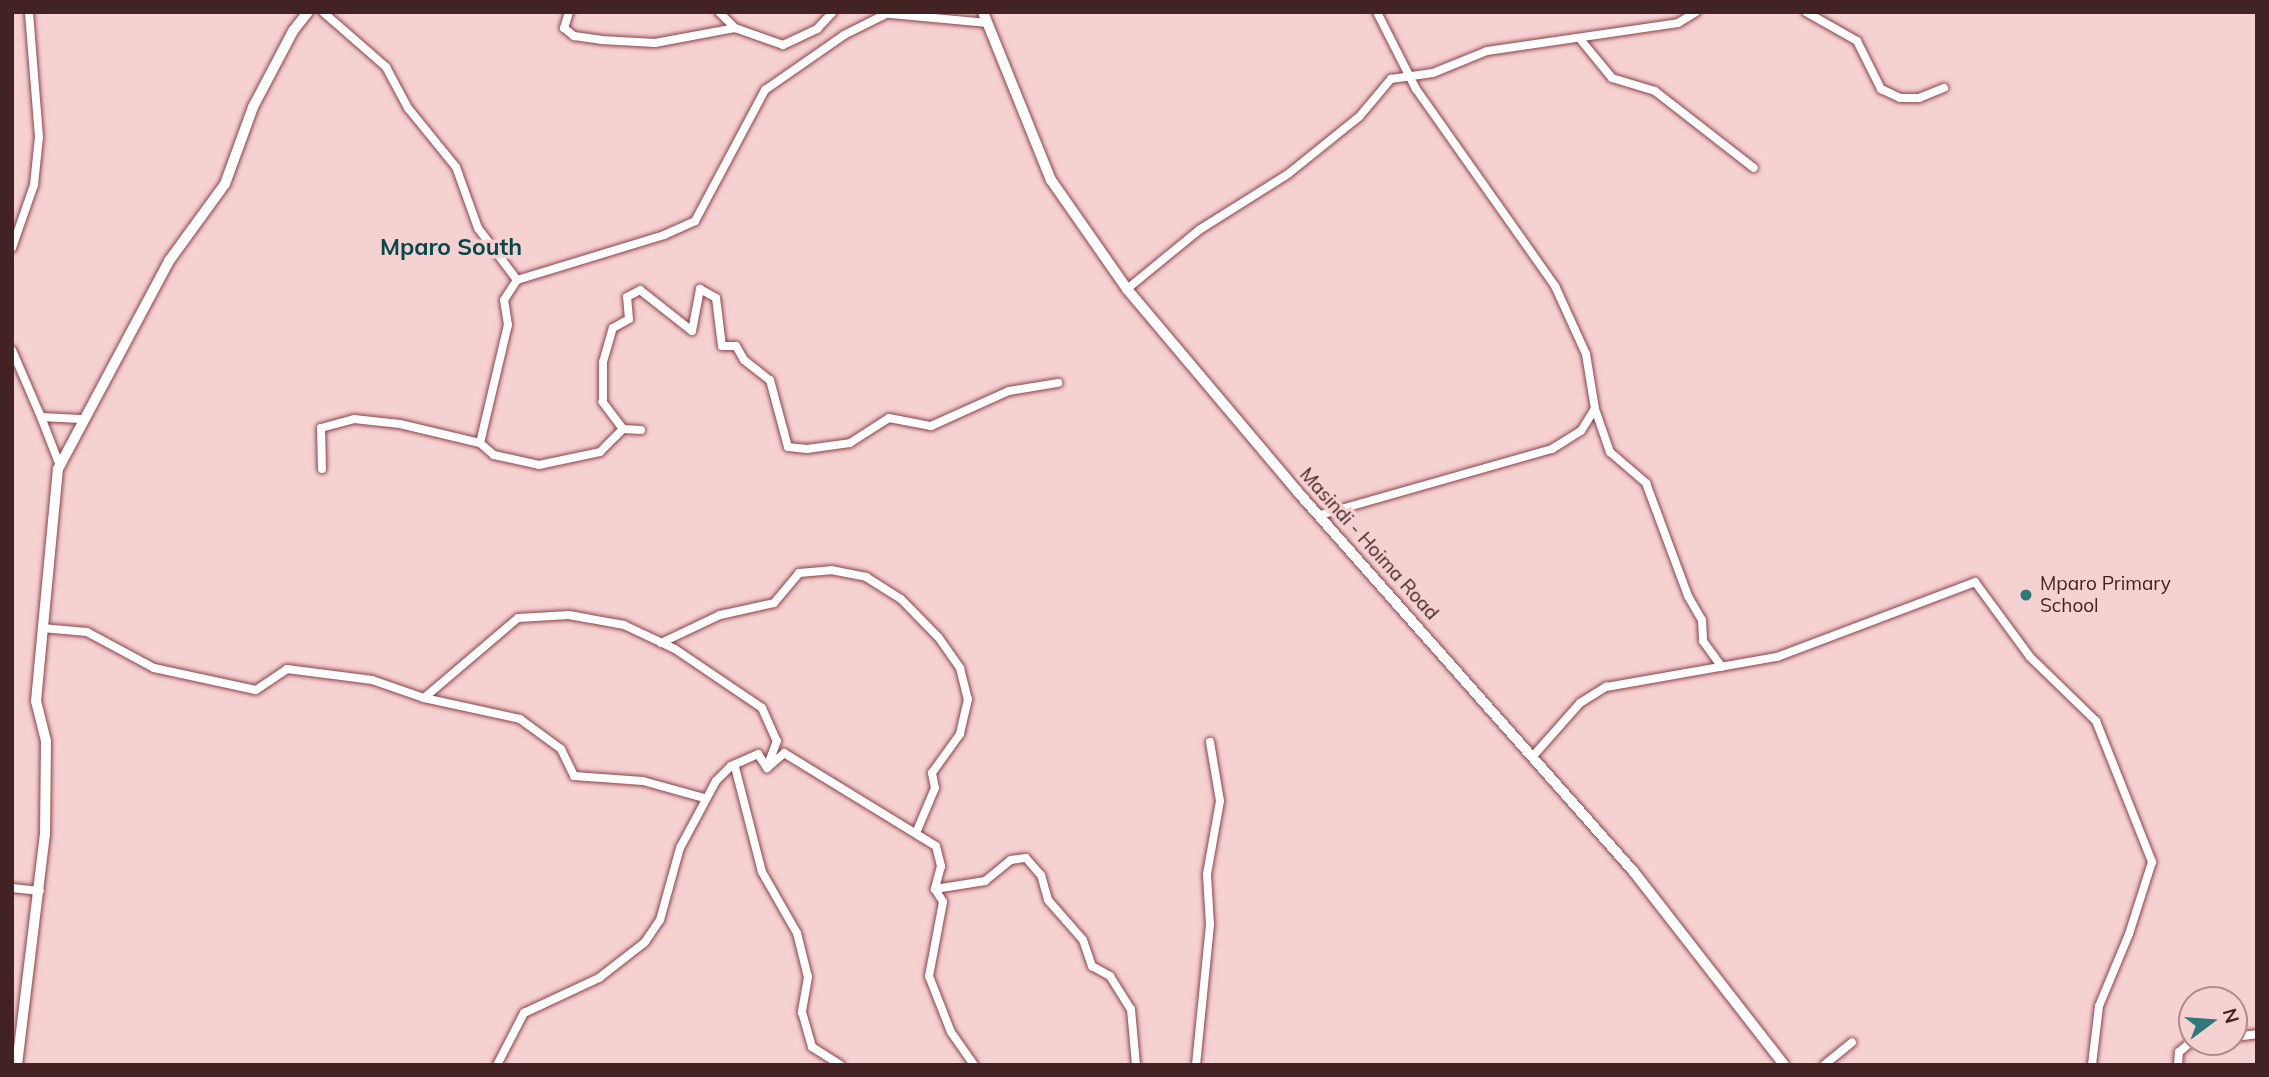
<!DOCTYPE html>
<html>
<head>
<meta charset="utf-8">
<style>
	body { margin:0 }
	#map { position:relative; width:2269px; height:1077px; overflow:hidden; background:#f6d1d2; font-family:Mulish,sans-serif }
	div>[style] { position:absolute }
	.roads { filter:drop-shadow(0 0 2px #8d4248) drop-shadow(0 0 2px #8d4248) }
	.street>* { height:8px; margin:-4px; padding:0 4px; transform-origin:4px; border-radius:4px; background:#fff }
	.secondary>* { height:10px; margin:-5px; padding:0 5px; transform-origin:5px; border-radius:5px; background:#fff }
	.dots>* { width:19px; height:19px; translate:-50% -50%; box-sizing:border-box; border:4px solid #f6d1d2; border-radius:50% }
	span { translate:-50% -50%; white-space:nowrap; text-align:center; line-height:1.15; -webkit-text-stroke:7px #f6d1d2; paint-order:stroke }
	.street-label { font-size:19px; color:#432224 }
	.poi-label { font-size:19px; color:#432224 }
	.left { translate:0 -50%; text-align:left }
	.quarter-label { font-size:23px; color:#064849; font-weight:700 }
	.frame { position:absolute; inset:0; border:14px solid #432224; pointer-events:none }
	.north { position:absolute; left:2178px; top:986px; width:70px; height:70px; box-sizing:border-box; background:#f6d1d2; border:2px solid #ae8b8c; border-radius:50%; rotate:74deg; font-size:19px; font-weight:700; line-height:28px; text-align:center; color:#432224 }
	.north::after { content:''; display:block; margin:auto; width:24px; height:32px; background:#30797b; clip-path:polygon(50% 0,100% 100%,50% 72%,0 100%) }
</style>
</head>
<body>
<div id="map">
	<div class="roads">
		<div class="street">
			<div style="left:323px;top:12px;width:84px;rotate:41.1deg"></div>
			<div style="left:386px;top:67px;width:47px;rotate:61.8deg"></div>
			<div style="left:408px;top:108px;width:76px;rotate:50.9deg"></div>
			<div style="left:456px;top:167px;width:65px;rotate:70.2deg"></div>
			<div style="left:478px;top:228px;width:65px;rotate:53.1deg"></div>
			<div style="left:517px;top:280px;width:154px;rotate:-17deg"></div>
			<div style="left:664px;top:235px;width:34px;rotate:-24deg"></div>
			<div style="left:695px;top:221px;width:149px;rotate:-61.9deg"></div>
			<div style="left:765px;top:90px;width:96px;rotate:-34.8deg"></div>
			<div style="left:844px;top:35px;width:45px;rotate:-26.6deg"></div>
			<div style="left:569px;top:12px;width:17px;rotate:107deg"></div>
			<div style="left:564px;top:28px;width:13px;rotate:39deg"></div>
			<div style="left:574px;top:36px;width:27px;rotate:8deg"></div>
			<div style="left:601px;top:40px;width:54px;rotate:3.2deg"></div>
			<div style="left:655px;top:43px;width:81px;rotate:-10.6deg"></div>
			<div style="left:719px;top:12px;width:23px;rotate:45deg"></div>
			<div style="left:735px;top:28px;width:51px;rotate:19.5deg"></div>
			<div style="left:783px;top:45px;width:38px;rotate:-25deg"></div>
			<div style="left:817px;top:29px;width:23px;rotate:-47deg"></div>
			<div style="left:1806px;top:12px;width:59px;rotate:29.6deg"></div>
			<div style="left:1857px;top:41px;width:54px;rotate:63.4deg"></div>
			<div style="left:1881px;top:89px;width:21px;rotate:25deg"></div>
			<div style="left:1900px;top:98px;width:19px"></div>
			<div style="left:1919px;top:98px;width:27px;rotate:-22deg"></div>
			<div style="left:880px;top:13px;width:108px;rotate:5.3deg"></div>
			<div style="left:1580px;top:39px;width:50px;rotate:50.6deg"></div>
			<div style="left:1612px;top:78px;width:45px;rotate:16.8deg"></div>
			<div style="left:1655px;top:91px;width:125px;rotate:37.9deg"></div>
			<div style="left:12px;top:248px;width:67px;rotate:-70.8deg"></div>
			<div style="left:34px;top:185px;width:48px;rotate:-84.1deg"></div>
			<div style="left:39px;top:137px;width:125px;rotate:-94.6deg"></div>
			<div style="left:1127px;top:289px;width:93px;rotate:-39.3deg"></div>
			<div style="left:1199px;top:230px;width:105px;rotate:-32.2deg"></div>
			<div style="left:1288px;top:174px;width:91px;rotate:-38.8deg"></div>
			<div style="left:1359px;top:117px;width:50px;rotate:-49.9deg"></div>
			<div style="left:1391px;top:79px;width:42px;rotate:-8.1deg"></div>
			<div style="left:1433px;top:73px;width:58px;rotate:-22.2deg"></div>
			<div style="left:1487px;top:51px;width:193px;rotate:-8.3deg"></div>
			<div style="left:1678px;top:23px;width:21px;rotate:-31deg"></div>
			<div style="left:12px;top:350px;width:73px;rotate:66.6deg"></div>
			<div style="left:41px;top:417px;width:40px;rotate:2.9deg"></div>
			<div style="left:1595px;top:409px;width:46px;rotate:70.8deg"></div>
			<div style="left:1610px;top:452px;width:48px;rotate:40.7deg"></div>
			<div style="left:1646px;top:483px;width:121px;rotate:69.6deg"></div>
			<div style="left:1688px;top:596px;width:28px;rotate:60deg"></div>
			<div style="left:1702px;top:620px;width:21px;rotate:87deg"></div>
			<div style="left:1703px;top:641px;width:32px;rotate:54deg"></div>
			<div style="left:41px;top:417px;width:53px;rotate:68.8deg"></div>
			<div style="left:641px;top:430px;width:18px;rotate:-177deg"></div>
			<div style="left:623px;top:429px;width:34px;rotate:-127deg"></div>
			<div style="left:603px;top:402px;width:40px;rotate:-90deg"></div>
			<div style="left:603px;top:362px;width:35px;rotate:-74deg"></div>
			<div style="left:613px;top:328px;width:18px;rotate:-29deg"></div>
			<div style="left:629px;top:319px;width:22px;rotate:-95deg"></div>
			<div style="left:627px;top:297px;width:15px;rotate:-28deg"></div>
			<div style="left:640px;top:290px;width:66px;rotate:38.3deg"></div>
			<div style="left:692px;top:331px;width:43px;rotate:-79.2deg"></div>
			<div style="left:700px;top:289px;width:18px;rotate:29deg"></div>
			<div style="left:716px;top:298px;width:48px;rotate:82.9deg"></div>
			<div style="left:722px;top:346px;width:14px"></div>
			<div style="left:736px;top:346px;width:16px;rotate:60deg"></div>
			<div style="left:744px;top:360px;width:33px;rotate:38deg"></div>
			<div style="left:770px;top:380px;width:69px;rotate:75deg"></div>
			<div style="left:788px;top:447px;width:19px;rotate:6deg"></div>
			<div style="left:807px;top:449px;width:43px;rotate:-7.9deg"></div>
			<div style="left:850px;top:443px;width:46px;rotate:-32.7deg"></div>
			<div style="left:889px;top:418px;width:43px;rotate:10.8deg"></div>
			<div style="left:931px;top:426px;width:85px;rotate:-24.2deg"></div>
			<div style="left:1009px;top:391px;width:50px;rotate:-9.3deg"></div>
			<div style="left:480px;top:443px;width:18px;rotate:41deg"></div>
			<div style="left:494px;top:455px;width:46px;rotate:12.5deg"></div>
			<div style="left:539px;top:465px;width:62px;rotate:-12deg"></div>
			<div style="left:600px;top:452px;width:33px;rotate:-45deg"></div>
			<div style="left:322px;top:469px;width:41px;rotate:-91.4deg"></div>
			<div style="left:321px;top:428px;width:34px;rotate:-15deg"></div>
			<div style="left:354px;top:419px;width:46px;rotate:6.2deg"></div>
			<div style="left:400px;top:424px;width:82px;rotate:13.4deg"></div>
			<div style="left:480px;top:443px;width:121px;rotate:-76.7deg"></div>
			<div style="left:508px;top:325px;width:25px;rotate:-99deg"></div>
			<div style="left:504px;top:300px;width:24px;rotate:-57deg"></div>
			<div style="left:1320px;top:515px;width:241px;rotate:-15.9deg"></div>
			<div style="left:1552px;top:449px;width:34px;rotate:-32deg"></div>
			<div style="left:1581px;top:431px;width:26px;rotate:-58deg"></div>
			<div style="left:1595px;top:409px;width:56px;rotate:-99.3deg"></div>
			<div style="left:1586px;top:354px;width:75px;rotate:-114.5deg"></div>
			<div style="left:1555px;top:286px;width:241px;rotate:-125.2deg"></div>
			<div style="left:1416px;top:89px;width:86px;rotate:-116.9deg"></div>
			<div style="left:42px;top:628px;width:45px;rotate:5.1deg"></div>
			<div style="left:87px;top:632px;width:76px;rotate:28.2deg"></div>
			<div style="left:154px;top:668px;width:104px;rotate:12.2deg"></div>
			<div style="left:256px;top:690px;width:37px;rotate:-34deg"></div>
			<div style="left:287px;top:669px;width:86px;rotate:7.4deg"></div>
			<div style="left:372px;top:680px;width:55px;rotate:19.1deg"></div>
			<div style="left:424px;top:698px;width:123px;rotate:-40.4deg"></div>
			<div style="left:518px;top:618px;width:51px;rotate:-3.4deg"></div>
			<div style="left:569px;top:615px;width:56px;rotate:10.3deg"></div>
			<div style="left:624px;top:625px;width:56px;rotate:25.2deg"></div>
			<div style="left:675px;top:649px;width:105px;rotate:34.1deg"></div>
			<div style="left:762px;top:708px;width:36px;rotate:66deg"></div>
			<div style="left:777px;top:741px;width:26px;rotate:111deg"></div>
			<div style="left:661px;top:643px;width:65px;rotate:-25.4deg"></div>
			<div style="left:720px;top:615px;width:55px;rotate:-12.5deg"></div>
			<div style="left:774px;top:603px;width:39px;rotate:-50deg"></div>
			<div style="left:799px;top:573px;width:32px;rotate:-5deg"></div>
			<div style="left:831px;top:570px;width:36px;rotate:11deg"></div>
			<div style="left:866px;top:577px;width:41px;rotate:32.2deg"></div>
			<div style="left:901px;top:599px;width:54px;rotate:45.7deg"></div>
			<div style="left:939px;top:638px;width:37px;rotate:55deg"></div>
			<div style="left:960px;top:668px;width:32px;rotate:76deg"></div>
			<div style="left:968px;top:699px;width:36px;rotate:103deg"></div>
			<div style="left:960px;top:734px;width:48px;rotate:125.7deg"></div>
			<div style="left:932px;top:773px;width:15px;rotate:79deg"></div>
			<div style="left:935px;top:788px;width:49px;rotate:112.9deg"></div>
			<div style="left:424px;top:698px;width:98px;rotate:12.3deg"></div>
			<div style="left:520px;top:719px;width:51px;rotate:36.2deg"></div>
			<div style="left:561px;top:749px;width:30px;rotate:64deg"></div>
			<div style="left:574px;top:776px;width:69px;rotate:4.1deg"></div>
			<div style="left:643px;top:781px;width:63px;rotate:15.6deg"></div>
			<div style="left:1534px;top:755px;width:69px;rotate:-48.5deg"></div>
			<div style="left:1580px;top:703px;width:31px;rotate:-32deg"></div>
			<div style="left:1606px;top:687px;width:174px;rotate:-10deg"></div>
			<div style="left:1777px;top:657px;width:212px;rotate:-20.7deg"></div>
			<div style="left:1975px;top:582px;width:93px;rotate:53.7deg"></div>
			<div style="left:2030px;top:657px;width:92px;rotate:44.1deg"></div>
			<div style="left:2096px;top:721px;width:152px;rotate:68.3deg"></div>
			<div style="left:2152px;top:862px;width:76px;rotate:107.7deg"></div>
			<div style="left:2129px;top:934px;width:78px;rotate:112.6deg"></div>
			<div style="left:2099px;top:1006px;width:59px;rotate:96.8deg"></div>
			<div style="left:735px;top:767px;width:108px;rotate:75.6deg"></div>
			<div style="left:762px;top:872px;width:70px;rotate:60.2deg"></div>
			<div style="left:797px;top:933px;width:45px;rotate:76deg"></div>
			<div style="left:808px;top:977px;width:36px;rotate:100deg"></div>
			<div style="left:802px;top:1012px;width:36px;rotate:74deg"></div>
			<div style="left:812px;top:1047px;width:34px;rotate:32deg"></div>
			<div style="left:12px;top:888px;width:28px;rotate:6deg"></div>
			<div style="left:935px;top:889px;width:51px;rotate:-9.1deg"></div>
			<div style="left:985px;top:881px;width:33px;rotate:-39deg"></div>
			<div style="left:1011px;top:860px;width:15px;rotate:-8deg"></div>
			<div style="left:1026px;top:858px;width:23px;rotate:49deg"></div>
			<div style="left:1041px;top:875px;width:26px;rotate:74deg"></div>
			<div style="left:1048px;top:900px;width:53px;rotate:48.8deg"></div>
			<div style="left:1083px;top:940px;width:28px;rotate:71deg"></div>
			<div style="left:1092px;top:966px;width:21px;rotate:29deg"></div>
			<div style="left:1110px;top:976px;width:39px;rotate:58deg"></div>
			<div style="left:1131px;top:1009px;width:56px;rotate:84.9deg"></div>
			<div style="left:2234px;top:1037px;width:23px;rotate:-7deg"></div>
			<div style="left:497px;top:1065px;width:59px;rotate:-62.6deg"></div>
			<div style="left:524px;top:1013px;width:83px;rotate:-25deg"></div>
			<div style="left:599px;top:978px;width:58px;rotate:-38deg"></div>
			<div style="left:645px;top:942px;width:27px;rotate:-56deg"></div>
			<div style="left:660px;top:920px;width:75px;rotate:-74.5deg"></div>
			<div style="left:680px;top:848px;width:76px;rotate:-61.8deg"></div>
			<div style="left:716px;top:781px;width:21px;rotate:-45deg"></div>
			<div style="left:731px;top:766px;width:30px;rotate:-24deg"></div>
			<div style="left:758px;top:754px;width:17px;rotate:57deg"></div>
			<div style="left:767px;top:768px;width:23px;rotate:-41deg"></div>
			<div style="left:784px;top:753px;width:178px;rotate:31.5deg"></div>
			<div style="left:936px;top:846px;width:21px;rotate:76deg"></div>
			<div style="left:941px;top:866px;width:24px;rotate:105deg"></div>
			<div style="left:935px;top:889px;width:15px;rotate:58deg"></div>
			<div style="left:943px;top:902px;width:75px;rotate:100.7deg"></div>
			<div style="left:929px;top:976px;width:60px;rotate:68.6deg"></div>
			<div style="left:951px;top:1032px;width:40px;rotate:55.1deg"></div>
			<div style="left:1196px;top:1065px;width:141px;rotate:-84.3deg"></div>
			<div style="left:1210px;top:925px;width:51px;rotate:-93.4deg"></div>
			<div style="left:1207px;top:874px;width:74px;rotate:-79.9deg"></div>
			<div style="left:1220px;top:801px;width:60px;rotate:-99.6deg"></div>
			<div style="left:1824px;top:1065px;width:36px;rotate:-39deg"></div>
			<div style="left:2178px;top:1065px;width:13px;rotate:-86deg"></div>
			<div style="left:2179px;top:1052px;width:17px;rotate:-40deg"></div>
		</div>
		<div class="secondary">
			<div style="left:983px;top:12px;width:181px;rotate:68deg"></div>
			<div style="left:1051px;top:180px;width:133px;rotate:55.1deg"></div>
			<div style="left:1127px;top:289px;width:264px;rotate:49.9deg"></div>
			<div style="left:1297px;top:491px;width:509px;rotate:48.51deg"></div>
			<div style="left:1634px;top:872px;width:244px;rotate:52.1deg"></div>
			<div style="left:17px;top:1065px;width:232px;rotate:-83.1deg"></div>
			<div style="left:45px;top:835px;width:94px;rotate:-89.4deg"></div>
			<div style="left:46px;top:741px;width:41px;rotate:-104deg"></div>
			<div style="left:36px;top:701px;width:233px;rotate:-84.6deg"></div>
			<div style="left:58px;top:469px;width:236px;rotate:-61.9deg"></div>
			<div style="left:169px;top:261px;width:95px;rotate:-54deg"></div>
			<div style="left:225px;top:184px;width:82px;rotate:-70deg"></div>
			<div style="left:253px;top:107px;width:86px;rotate:-62.2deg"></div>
			<div style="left:293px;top:31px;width:24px;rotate:-52deg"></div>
		</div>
	</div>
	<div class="dots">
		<div style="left:2026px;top:595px;background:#30797b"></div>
	</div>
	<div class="street-label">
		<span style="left:1369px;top:544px;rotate:48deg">Masindi - Hoima Road</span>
	</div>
	<div class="poi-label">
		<span class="left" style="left:2040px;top:595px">Mparo Primary<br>School</span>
	</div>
	<div class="quarter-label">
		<span style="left:451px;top:247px">Mparo South</span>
	</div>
	<div class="frame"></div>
	<div class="north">N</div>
</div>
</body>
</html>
